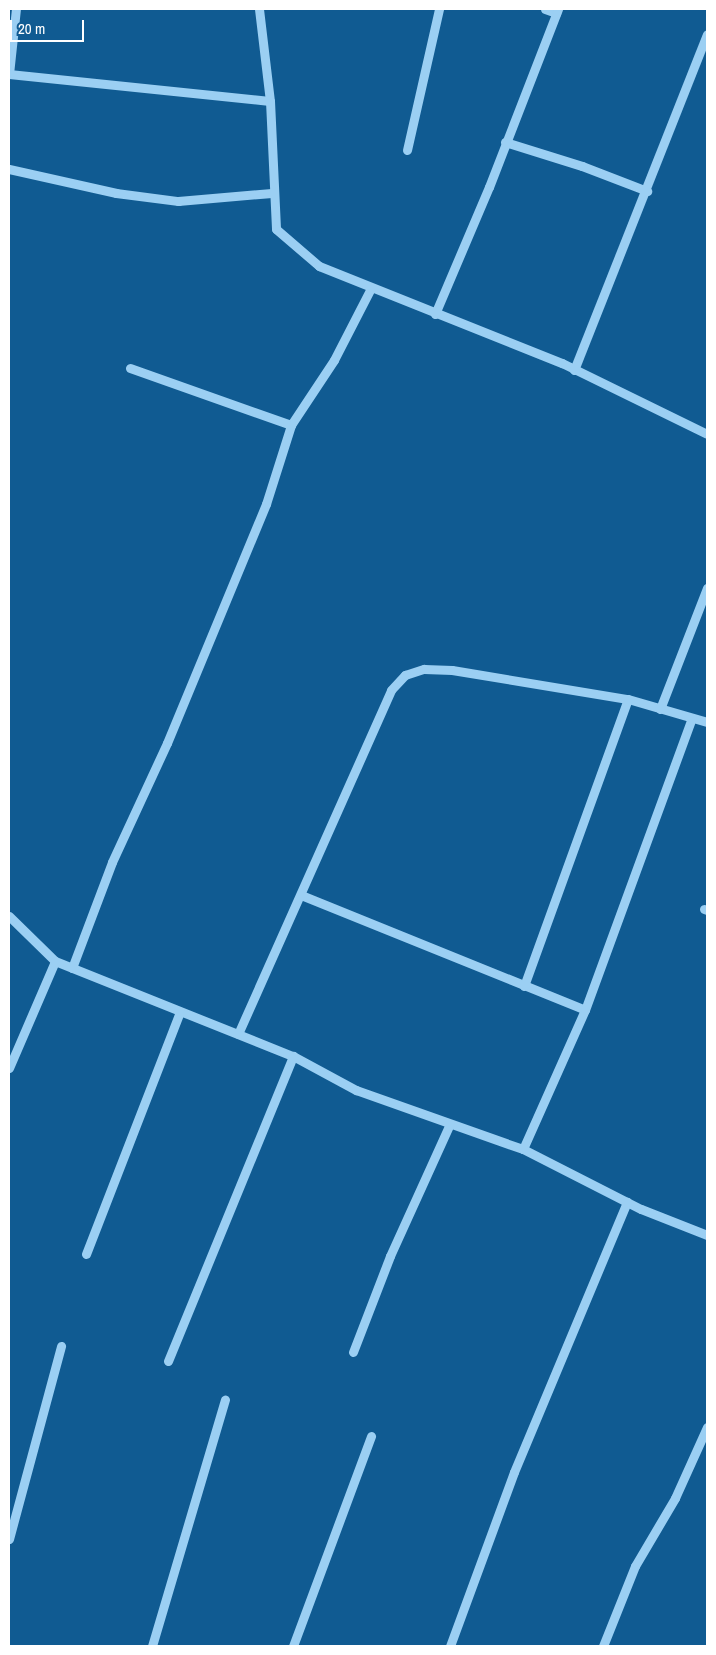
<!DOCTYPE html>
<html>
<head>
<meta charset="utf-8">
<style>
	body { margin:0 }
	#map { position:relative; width:716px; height:1655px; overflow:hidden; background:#105b92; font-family:"Archivo Narrow",sans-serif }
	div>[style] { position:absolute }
	.minor>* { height:9px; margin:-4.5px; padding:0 4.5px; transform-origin:4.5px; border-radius:4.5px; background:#9bcff3 }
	span { translate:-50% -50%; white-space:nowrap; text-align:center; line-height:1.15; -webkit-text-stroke:4px #105b92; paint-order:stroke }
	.frame { position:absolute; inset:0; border:10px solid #fff; pointer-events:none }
	.scale { position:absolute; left:10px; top:20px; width:74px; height:22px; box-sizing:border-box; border:2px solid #fff; border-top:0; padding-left:6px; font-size:15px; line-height:18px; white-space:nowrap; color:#fff; -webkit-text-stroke:4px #105b92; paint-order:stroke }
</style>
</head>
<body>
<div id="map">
	<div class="minor">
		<div style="left:259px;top:9px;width:93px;rotate:83.2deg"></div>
		<div style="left:270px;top:101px;width:128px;rotate:87.3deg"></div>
		<div style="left:276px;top:229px;width:57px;rotate:40.7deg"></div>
		<div style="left:319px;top:266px;width:262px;rotate:21.8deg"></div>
		<div style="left:562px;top:363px;width:161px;rotate:26.1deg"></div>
		<div style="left:545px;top:9px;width:12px;rotate:20deg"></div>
		<div style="left:9px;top:74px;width:262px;rotate:5.9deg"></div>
		<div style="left:9px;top:74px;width:65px;rotate:-83.9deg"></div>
		<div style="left:505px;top:142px;width:81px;rotate:17.3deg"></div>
		<div style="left:582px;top:166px;width:70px;rotate:21deg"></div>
		<div style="left:407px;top:150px;width:145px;rotate:-77.2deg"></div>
		<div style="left:9px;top:169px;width:110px;rotate:12.6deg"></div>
		<div style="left:116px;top:193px;width:63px;rotate:7.4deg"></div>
		<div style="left:178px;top:201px;width:94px;rotate:-4.9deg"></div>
		<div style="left:435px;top:314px;width:138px;rotate:-67deg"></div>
		<div style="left:489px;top:187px;width:191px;rotate:-68.8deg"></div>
		<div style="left:130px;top:368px;width:171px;rotate:19.5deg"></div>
		<div style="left:291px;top:425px;width:78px;rotate:-56.5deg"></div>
		<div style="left:334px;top:360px;width:81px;rotate:-62.8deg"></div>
		<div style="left:574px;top:370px;width:361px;rotate:-68.4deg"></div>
		<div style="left:660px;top:709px;width:130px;rotate:-68.8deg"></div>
		<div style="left:301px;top:895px;width:306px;rotate:22deg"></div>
		<div style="left:704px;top:909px;width:3px;rotate:18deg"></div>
		<div style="left:9px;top:916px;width:64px;rotate:44.4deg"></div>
		<div style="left:72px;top:968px;width:113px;rotate:-69.3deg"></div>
		<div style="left:112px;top:862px;width:131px;rotate:-65.2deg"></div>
		<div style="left:167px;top:743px;width:259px;rotate:-67.5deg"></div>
		<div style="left:266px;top:504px;width:83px;rotate:-72.4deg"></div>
		<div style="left:524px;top:986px;width:305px;rotate:-70.1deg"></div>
		<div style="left:238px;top:1034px;width:376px;rotate:-66deg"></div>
		<div style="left:391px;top:690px;width:21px;rotate:-47deg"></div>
		<div style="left:405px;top:675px;width:20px;rotate:-18deg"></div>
		<div style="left:424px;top:669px;width:28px;rotate:2deg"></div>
		<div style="left:452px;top:670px;width:178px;rotate:9.4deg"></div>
		<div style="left:628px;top:699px;width:82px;rotate:16.2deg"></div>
		<div style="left:9px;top:1068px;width:116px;rotate:-66.7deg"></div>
		<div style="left:55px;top:961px;width:256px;rotate:21.8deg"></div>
		<div style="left:293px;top:1056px;width:72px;rotate:28.4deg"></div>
		<div style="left:356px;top:1090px;width:177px;rotate:19.5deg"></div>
		<div style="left:523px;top:1149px;width:132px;rotate:27deg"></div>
		<div style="left:641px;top:1209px;width:71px;rotate:21.5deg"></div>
		<div style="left:523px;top:1149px;width:152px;rotate:-66deg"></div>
		<div style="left:585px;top:1010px;width:311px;rotate:-69.9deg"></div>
		<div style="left:86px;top:1254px;width:260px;rotate:-68.8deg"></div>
		<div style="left:353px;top:1352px;width:103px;rotate:-68.9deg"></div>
		<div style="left:390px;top:1256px;width:145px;rotate:-65.6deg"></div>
		<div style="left:168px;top:1361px;width:330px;rotate:-67.7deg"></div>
		<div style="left:9px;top:1539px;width:200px;rotate:-74.9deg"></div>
		<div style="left:152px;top:1646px;width:257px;rotate:-73.5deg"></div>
		<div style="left:293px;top:1646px;width:224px;rotate:-69.6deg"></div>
		<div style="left:450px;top:1646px;width:185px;rotate:-69.8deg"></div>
		<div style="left:514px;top:1472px;width:293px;rotate:-67.3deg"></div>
		<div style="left:603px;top:1646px;width:86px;rotate:-68.2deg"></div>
		<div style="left:635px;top:1566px;width:79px;rotate:-59.5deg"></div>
		<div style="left:675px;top:1498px;width:78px;rotate:-65.7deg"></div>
	</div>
	<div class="frame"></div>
	<div class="scale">20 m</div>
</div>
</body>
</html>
